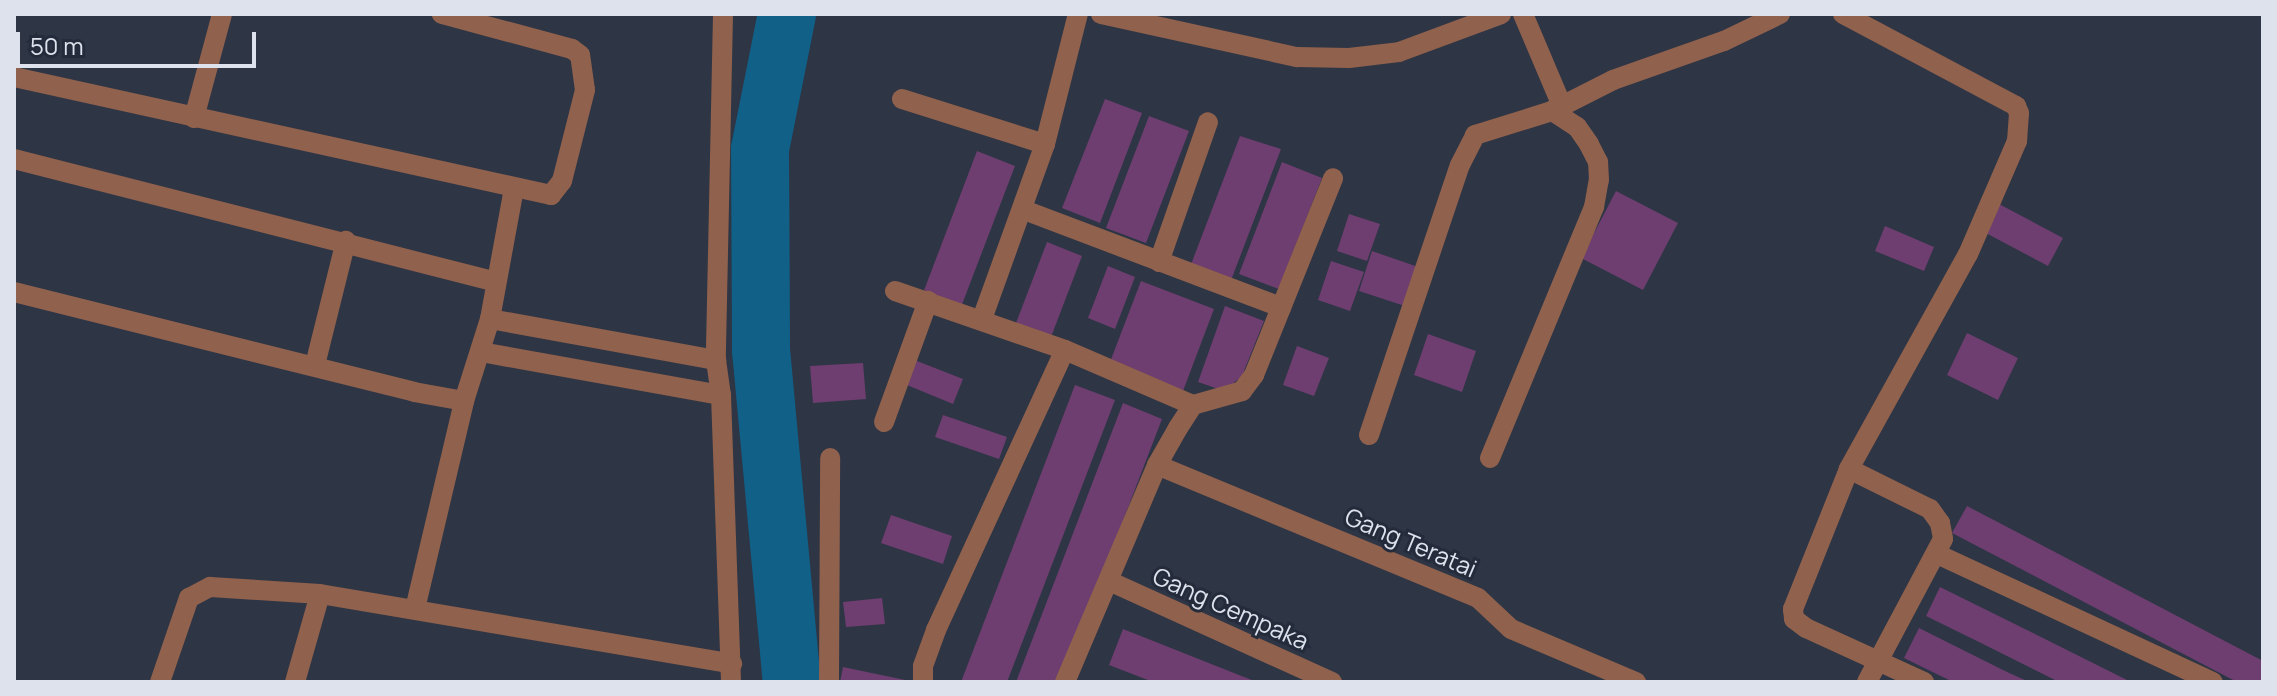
<!DOCTYPE html>
<html>
<head>
<meta charset="utf-8">
<style>
	body { margin:0 }
	#map { position:relative; width:2277px; height:696px; overflow:hidden; background:#2e3545; font-family:Manrope,sans-serif }
	div>[style] { position:absolute }
	.river>* { height:58px; margin:-29px; padding:0 29px; transform-origin:29px; border-radius:29px; background:#116088 }
	.building>* { inset:0; background:#6d3e6f }
	.street>* { height:20px; margin:-10px; padding:0 10px; transform-origin:10px; border-radius:10px; background:#90614c }
	span { translate:-50% -50%; white-space:nowrap; text-align:center; line-height:1.15; -webkit-text-stroke:6px #242b3b; paint-order:stroke }
	.street-label { font-size:24px; color:#dde2ed }
	.frame { position:absolute; inset:0; border:16px solid #dde2ed; pointer-events:none }
	.scale { position:absolute; left:16px; top:32px; width:240px; height:36px; box-sizing:border-box; border:4px solid #dde2ed; border-top:0; padding-left:10px; font-size:24px; line-height:28px; white-space:nowrap; color:#dde2ed; -webkit-text-stroke:6px #242b3b; paint-order:stroke }
</style>
</head>
<body>
<div id="map">
	<div class="river">
		<div style="left:787px;top:14px;width:138px;rotate:101.3deg"></div>
		<div style="left:760px;top:149px;width:201px;rotate:89.7deg"></div>
		<div style="left:761px;top:350px;width:333px;rotate:84.7deg"></div>
	</div>
	<div class="building">
		<div style="clip-path:polygon(1105px 99px,1142px 113px,1100px 223px,1062px 208px)"></div>
		<div style="clip-path:polygon(1149px 116px,1189px 131px,1146px 243px,1106px 228px)"></div>
		<div style="clip-path:polygon(1240px 136px,1281px 149px,1230px 283px,1190px 267px)"></div>
		<div style="clip-path:polygon(977px 151px,1015px 166px,961px 307px,923px 293px)"></div>
		<div style="clip-path:polygon(1282px 162px,1322px 178px,1279px 289px,1239px 274px)"></div>
		<div style="clip-path:polygon(1616px 191px,1678px 223px,1643px 290px,1581px 258px)"></div>
		<div style="clip-path:polygon(1999px 204px,2063px 238px,2048px 266px,1984px 232px)"></div>
		<div style="clip-path:polygon(1349px 214px,1380px 224px,1367px 261px,1337px 251px)"></div>
		<div style="clip-path:polygon(1885px 226px,1934px 247px,1924px 271px,1875px 251px)"></div>
		<div style="clip-path:polygon(1047px 242px,1082px 256px,1051px 337px,1016px 323px)"></div>
		<div style="clip-path:polygon(1372px 251px,1424px 269px,1411px 308px,1359px 291px)"></div>
		<div style="clip-path:polygon(1331px 261px,1364px 272px,1350px 311px,1318px 300px)"></div>
		<div style="clip-path:polygon(1108px 266px,1135px 277px,1115px 329px,1088px 318px)"></div>
		<div style="clip-path:polygon(1141px 281px,1214px 309px,1183px 391px,1110px 362px)"></div>
		<div style="clip-path:polygon(1225px 306px,1264px 321px,1242px 376px,1224px 391px,1198px 382px)"></div>
		<div style="clip-path:polygon(1967px 333px,2018px 358px,1998px 400px,1947px 375px)"></div>
		<div style="clip-path:polygon(1428px 334px,1476px 351px,1462px 392px,1414px 375px)"></div>
		<div style="clip-path:polygon(1297px 346px,1329px 358px,1314px 396px,1283px 385px)"></div>
		<div style="clip-path:polygon(912px 359px,963px 379px,953px 404px,902px 383px)"></div>
		<div style="clip-path:polygon(863px 363px,866px 399px,813px 403px,810px 366px)"></div>
		<div style="clip-path:polygon(1075px 385px,1115px 400px,1017px 656px,1007px 682px,961px 682px)"></div>
		<div style="clip-path:polygon(1123px 403px,1162px 419px,1061px 682px,1016px 682px)"></div>
		<div style="clip-path:polygon(943px 415px,1007px 437px,999px 459px,935px 437px)"></div>
		<div style="clip-path:polygon(1967px 506px,2263px 661px,2263px 682px,2237px 682px,1952px 533px)"></div>
		<div style="clip-path:polygon(891px 515px,952px 536px,943px 564px,881px 543px)"></div>
		<div style="clip-path:polygon(1940px 587px,2055px 644px,2131px 682px,2059px 682px,1981px 643px,1926px 616px)"></div>
		<div style="clip-path:polygon(882px 598px,885px 624px,846px 627px,843px 602px)"></div>
		<div style="clip-path:polygon(1919px 628px,2005px 671px,2029px 682px,1953px 682px,1904px 658px)"></div>
		<div style="clip-path:polygon(1123px 629px,1239px 675px,1257px 682px,1153px 682px,1109px 665px)"></div>
		<div style="clip-path:polygon(843px 667px,910px 681px,910px 682px,840px 682px)"></div>
	</div>
	<div class="street">
		<div style="left:723px;top:14px;width:346px;rotate:91.2deg"></div>
		<div style="left:716px;top:360px;width:35px;rotate:82deg"></div>
		<div style="left:721px;top:395px;width:287px;rotate:88deg"></div>
		<div style="left:1101px;top:14px;width:201px;rotate:12.4deg"></div>
		<div style="left:1297px;top:57px;width:52px;rotate:1.1deg"></div>
		<div style="left:1349px;top:58px;width:50px;rotate:-6.8deg"></div>
		<div style="left:1399px;top:52px;width:109px;rotate:-20.4deg"></div>
		<div style="left:1523px;top:14px;width:100px;rotate:67deg"></div>
		<div style="left:1843px;top:14px;width:196px;rotate:28deg"></div>
		<div style="left:2016px;top:106px;width:8px;rotate:67deg"></div>
		<div style="left:2019px;top:113px;width:28px;rotate:94deg"></div>
		<div style="left:2017px;top:141px;width:123px;rotate:113.4deg"></div>
		<div style="left:1968px;top:254px;width:246px;rotate:119deg"></div>
		<div style="left:1849px;top:469px;width:151px;rotate:111.8deg"></div>
		<div style="left:1793px;top:609px;width:10px;rotate:84deg"></div>
		<div style="left:1794px;top:619px;width:15px;rotate:37deg"></div>
		<div style="left:1806px;top:628px;width:130px;rotate:24.6deg"></div>
		<div style="left:14px;top:77px;width:550px;rotate:12.39deg"></div>
		<div style="left:551px;top:195px;width:18px;rotate:-52deg"></div>
		<div style="left:562px;top:181px;width:94px;rotate:-75.8deg"></div>
		<div style="left:585px;top:90px;width:35px;rotate:-98deg"></div>
		<div style="left:580px;top:55px;width:10px;rotate:-143deg"></div>
		<div style="left:572px;top:49px;width:135px;rotate:-164.9deg"></div>
		<div style="left:902px;top:99px;width:150px;rotate:17.5deg"></div>
		<div style="left:194px;top:118px;width:108px;rotate:-74.9deg"></div>
		<div style="left:14px;top:159px;width:496px;rotate:14.3deg"></div>
		<div style="left:1024px;top:210px;width:275px;rotate:20.7deg"></div>
		<div style="left:1159px;top:262px;width:148px;rotate:-70.7deg"></div>
		<div style="left:895px;top:291px;width:180px;rotate:19.1deg"></div>
		<div style="left:1065px;top:350px;width:139px;rotate:23.3deg"></div>
		<div style="left:14px;top:292px;width:412px;rotate:14deg"></div>
		<div style="left:414px;top:392px;width:51px;rotate:10.2deg"></div>
		<div style="left:490px;top:319px;width:230px;rotate:10.3deg"></div>
		<div style="left:982px;top:319px;width:186px;rotate:-70.2deg"></div>
		<div style="left:1045px;top:144px;width:134px;rotate:-75.8deg"></div>
		<div style="left:481px;top:352px;width:244px;rotate:10.2deg"></div>
		<div style="left:315px;top:365px;width:128px;rotate:-76deg"></div>
		<div style="left:884px;top:422px;width:129px;rotate:-70deg"></div>
		<div style="left:1369px;top:435px;width:285px;rotate:-71.4deg"></div>
		<div style="left:1460px;top:165px;width:34px;rotate:-63deg"></div>
		<div style="left:1475px;top:135px;width:81px;rotate:-17.3deg"></div>
		<div style="left:1552px;top:111px;width:68px;rotate:-26.9deg"></div>
		<div style="left:1613px;top:80px;width:118px;rotate:-19.4deg"></div>
		<div style="left:1724px;top:41px;width:62px;rotate:-25.7deg"></div>
		<div style="left:1490px;top:458px;width:272px;rotate:-67.5deg"></div>
		<div style="left:1594px;top:207px;width:27px;rotate:-80deg"></div>
		<div style="left:1599px;top:180px;width:18px;rotate:-93deg"></div>
		<div style="left:1598px;top:162px;width:20px;rotate:-117deg"></div>
		<div style="left:1589px;top:144px;width:21px;rotate:-125deg"></div>
		<div style="left:1577px;top:127px;width:30px;rotate:-147deg"></div>
		<div style="left:1157px;top:465px;width:347px;rotate:22.5deg"></div>
		<div style="left:1478px;top:598px;width:45px;rotate:43.2deg"></div>
		<div style="left:1511px;top:629px;width:136px;rotate:23deg"></div>
		<div style="left:1849px;top:469px;width:90px;rotate:26.3deg"></div>
		<div style="left:1930px;top:509px;width:17px;rotate:54deg"></div>
		<div style="left:1940px;top:523px;width:16px;rotate:79deg"></div>
		<div style="left:1943px;top:539px;width:162px;rotate:118deg"></div>
		<div style="left:1937px;top:554px;width:304px;rotate:24.9deg"></div>
		<div style="left:1109px;top:581px;width:245px;rotate:24.4deg"></div>
		<div style="left:415px;top:609px;width:214px;rotate:-76.7deg"></div>
		<div style="left:464px;top:401px;width:86px;rotate:-72.4deg"></div>
		<div style="left:490px;top:319px;width:133px;rotate:-79.6deg"></div>
		<div style="left:160px;top:682px;width:89px;rotate:-71deg"></div>
		<div style="left:189px;top:598px;width:24px;rotate:-28deg"></div>
		<div style="left:210px;top:587px;width:110px;rotate:3.6deg"></div>
		<div style="left:320px;top:594px;width:418px;rotate:9.6deg"></div>
		<div style="left:295px;top:682px;width:91px;rotate:-74.1deg"></div>
		<div style="left:829px;top:682px;width:224px;rotate:-89.7deg"></div>
		<div style="left:923px;top:682px;width:16px;rotate:-90deg"></div>
		<div style="left:923px;top:666px;width:38px;rotate:-70deg"></div>
		<div style="left:936px;top:630px;width:308px;rotate:-65.3deg"></div>
		<div style="left:1065px;top:682px;width:236px;rotate:-67deg"></div>
		<div style="left:1157px;top:465px;width:43px;rotate:-60.4deg"></div>
		<div style="left:1178px;top:428px;width:27px;rotate:-57deg"></div>
		<div style="left:1193px;top:405px;width:51px;rotate:-15.9deg"></div>
		<div style="left:1242px;top:391px;width:20px;rotate:-53deg"></div>
		<div style="left:1254px;top:375px;width:212px;rotate:-68.1deg"></div>
	</div>
	<div class="street-label">
		<span style="left:1411px;top:542px;rotate:23deg">Gang Teratai</span>
		<span style="left:1231px;top:608px;rotate:24deg">Gang Cempaka</span>
	</div>
	<div class="frame"></div>
	<div class="scale">50 m</div>
</div>
</body>
</html>
